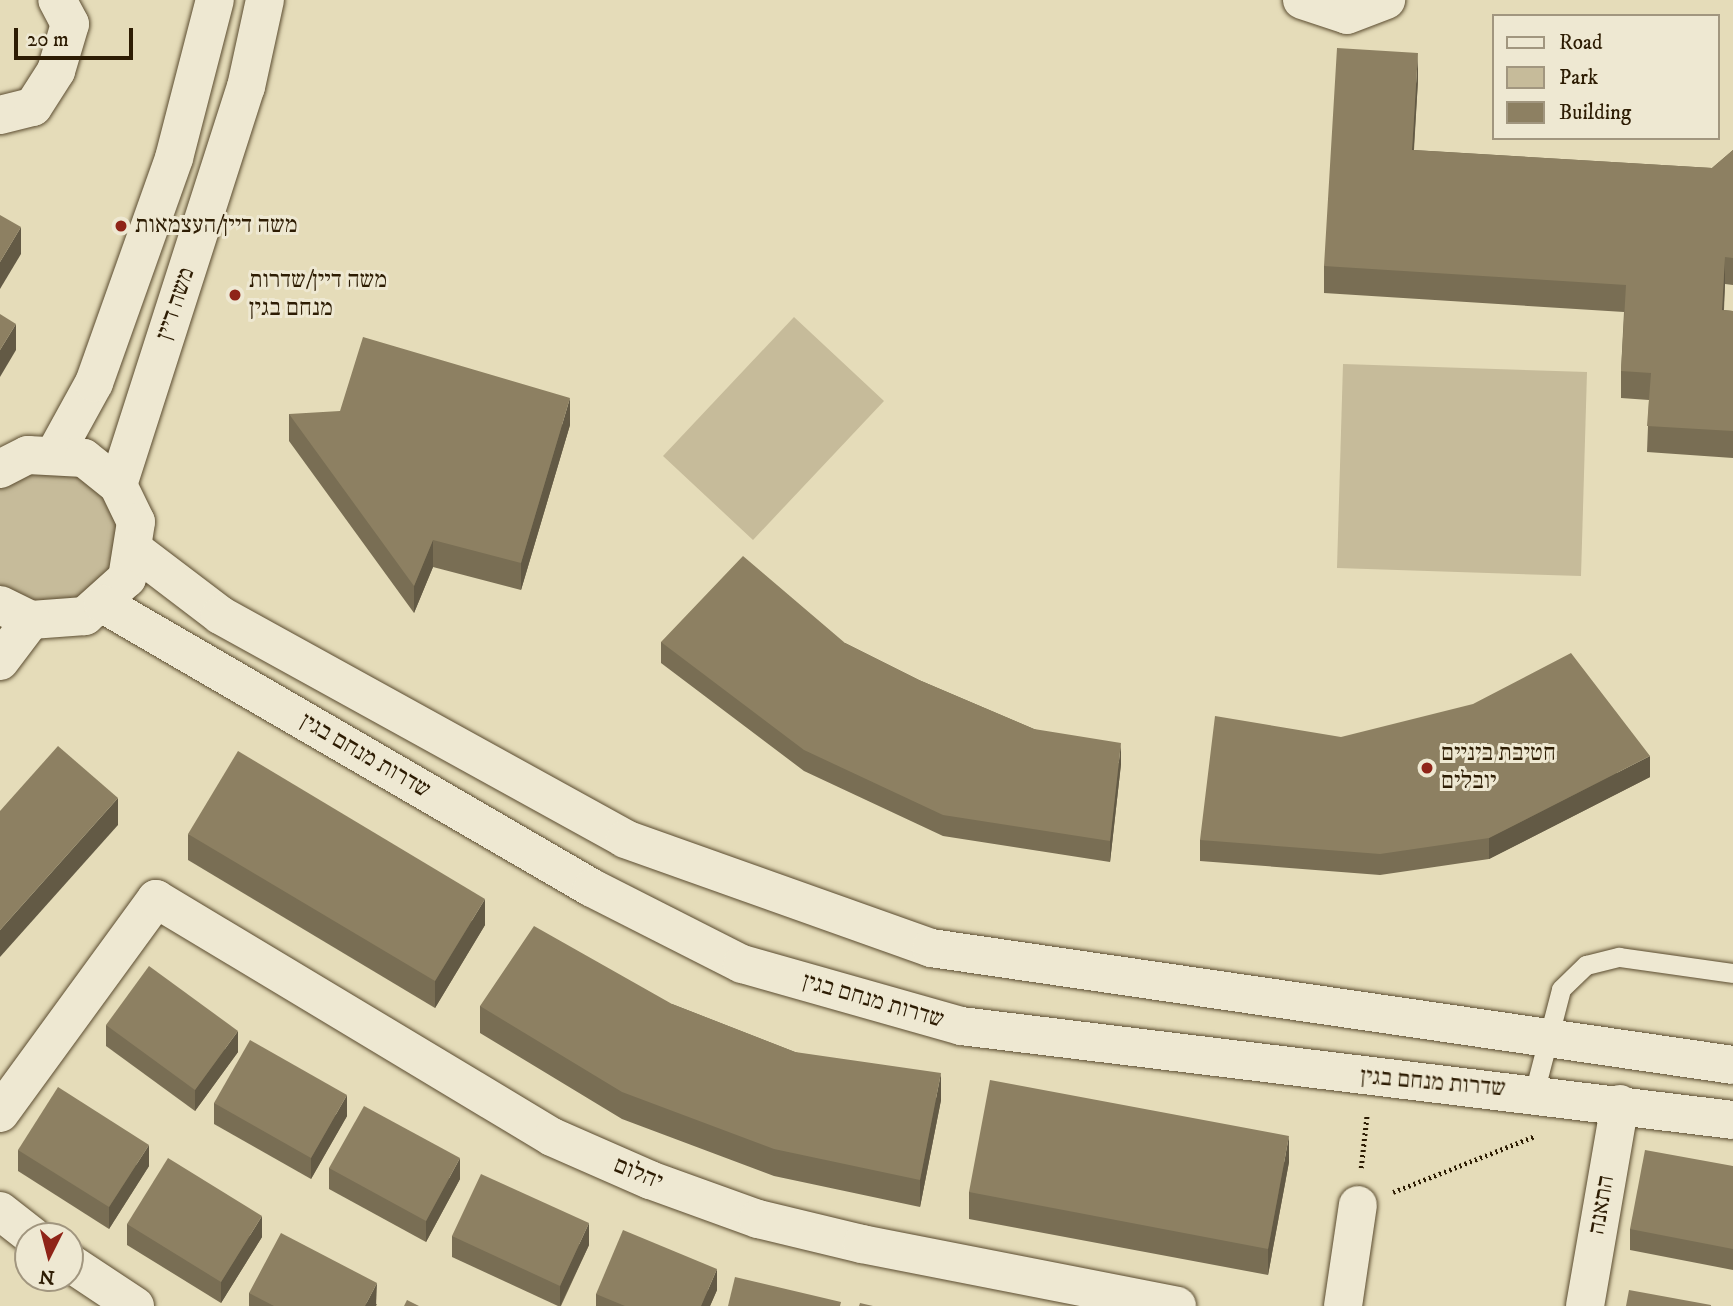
<!DOCTYPE html>
<html>
<head>
<meta charset="utf-8">
<style>
	body { margin:0 }
	#map { position:relative; width:1733px; height:1306px; overflow:hidden; background:#e5dcb9; font-family:"IM FELL DW Pica","Frank Ruhl Libre",serif }
	div>[style] { position:absolute }
	.green>* { inset:0; background:#c6bb9a }
	.path>* { height:4.5px; margin-top:-2.25px; transform-origin:0; background:repeating-linear-gradient(90deg,#2d1c03 0 2px,transparent 0 5.5px) }
	.roads { filter:drop-shadow(0 0 2px #5b4c30) drop-shadow(0 0 2px #5b4c30) }
	.lane>* { height:19px; margin:-9.5px; padding:0 9.5px; transform-origin:9.5px; border-radius:9.5px; background:#eee8d2 }
	.street>* { height:38px; margin:-19px; padding:0 19px; transform-origin:19px; border-radius:19px; background:#eee8d2 }
	.secondary>* { height:38px; margin:-19px; padding:0 19px; transform-origin:19px; border-radius:19px; background:#eee8d2 }
	.wall>* { inset:0; background:#796e54 }
	.shaded-wall>* { inset:0; background:#635a45 }
	.building>* { inset:0; background:#8d8062 }
	.dots>* { width:19px; height:19px; translate:-50% -50%; box-sizing:border-box; border:4px solid #eee8d2; border-radius:50% }
	span { translate:-50% -50%; white-space:nowrap; text-align:center; line-height:1.15; -webkit-text-stroke:6px #eee8d2; paint-order:stroke }
	.poi-label { font-size:24px; color:#2d1c03 }
	.left { translate:0 -50%; text-align:left }
	.street-label { font-size:24px; color:#2d1c03 }
	.legend { position:absolute; left:1492px; top:14px; width:228px; height:126px; box-sizing:border-box; background:#eee8d2; border:2px solid #a1967f; margin:0; padding:9px 12px; list-style:none; font-size:21px; color:#2d1c03 }
	.legend li { display:flex; align-items:center; gap:14px; height:35px }
	.legend b { width:35px; border:2px solid #a1967f }
	.north { position:absolute; left:14px; top:1222px; width:70px; height:70px; box-sizing:border-box; background:#eee8d2; border:2px solid #a1967f; border-radius:50%; rotate:186deg; font-size:19px; font-weight:700; line-height:28px; text-align:center; color:#2d1c03 }
	.north::after { content:''; display:block; margin:auto; width:24px; height:32px; background:#8f2418; clip-path:polygon(50% 0,100% 100%,50% 72%,0 100%) }
	.scale { position:absolute; left:14px; top:28px; width:119px; height:32px; box-sizing:border-box; border:4px solid #2d1c03; border-top:0; padding-left:9px; font-size:21px; line-height:24px; white-space:nowrap; color:#2d1c03; -webkit-text-stroke:5px #eee8d2; paint-order:stroke }
</style>
</head>
<body>
<div id="map">
	<div class="green">
		<div style="clip-path:polygon(794px 317px,884px 401px,753px 540px,663px 456px)"></div>
		<div style="clip-path:polygon(1343px 364px,1587px 372px,1581px 576px,1337px 568px)"></div>
		<div style="clip-path:polygon(13px 467px,100px 474px,131px 550px,84px 610px,0 597px,0 477px)"></div>
	</div>
	<div class="path">
		<div style="left:1361px;top:1168px;width:54px;rotate:-83.7deg"></div>
		<div style="left:1393px;top:1192px;width:153px;rotate:-21.5deg"></div>
	</div>
	<div class="roads">
		<div class="lane">
			<div style="left:1534px;top:1093px;width:107px;rotate:-75.4deg"></div>
			<div style="left:1561px;top:989px;width:35px;rotate:-44deg"></div>
			<div style="left:1586px;top:965px;width:34px;rotate:-14deg"></div>
			<div style="left:1619px;top:957px;width:115px;rotate:8deg"></div>
		</div>
		<div class="street">
			<div style="left:0;top:115px;width:34px;rotate:-14deg"></div>
			<div style="left:33px;top:107px;width:43px;rotate:-57.4deg"></div>
			<div style="left:56px;top:71px;width:49px;rotate:-73.4deg"></div>
			<div style="left:70px;top:24px;width:27px;rotate:-118deg"></div>
			<div style="left:0;top:1113px;width:265px;rotate:-53.9deg"></div>
			<div style="left:156px;top:899px;width:462px;rotate:31deg"></div>
			<div style="left:552px;top:1137px;width:107px;rotate:23.7deg"></div>
			<div style="left:650px;top:1180px;width:115px;rotate:19.9deg"></div>
			<div style="left:758px;top:1219px;width:107px;rotate:13.5deg"></div>
			<div style="left:862px;top:1244px;width:321px;rotate:11.1deg"></div>
			<div style="left:0;top:1211px;width:41px;rotate:38deg"></div>
			<div style="left:70px;top:1263px;width:78px;rotate:33.5deg"></div>
			<div style="left:1343px;top:1306px;width:102px;rotate:-81.6deg"></div>
			<div style="left:1585px;top:1306px;width:205px;rotate:-80.2deg"></div>
		</div>
		<div class="secondary">
			<div style="left:1302px;top:0;width:47px;rotate:18.4deg"></div>
			<div style="left:1347px;top:15px;width:42px;rotate:-21deg"></div>
			<div style="left:56px;top:452px;width:79px;rotate:-61.2deg"></div>
			<div style="left:94px;top:383px;width:239px;rotate:-70.4deg"></div>
			<div style="left:174px;top:158px;width:163px;rotate:-75.5deg"></div>
			<div style="left:0;top:469px;width:31px;rotate:-27deg"></div>
			<div style="left:28px;top:455px;width:56px;rotate:3.1deg"></div>
			<div style="left:84px;top:458px;width:43px;rotate:38.5deg"></div>
			<div style="left:118px;top:485px;width:41px;rotate:64.1deg"></div>
			<div style="left:136px;top:522px;width:57px;rotate:99.1deg"></div>
			<div style="left:127px;top:578px;width:57px;rotate:137.9deg"></div>
			<div style="left:85px;top:616px;width:54px;rotate:175.8deg"></div>
			<div style="left:31px;top:620px;width:34px;rotate:-154deg"></div>
			<div style="left:118px;top:485px;width:418px;rotate:-72.2deg"></div>
			<div style="left:246px;top:87px;width:89px;rotate:-77.7deg"></div>
			<div style="left:136px;top:551px;width:106px;rotate:37.3deg"></div>
			<div style="left:220px;top:615px;width:463px;rotate:28.9deg"></div>
			<div style="left:625px;top:839px;width:325px;rotate:19.6deg"></div>
			<div style="left:931px;top:948px;width:810px;rotate:8.3deg"></div>
			<div style="left:103px;top:604px;width:565px;rotate:30.15deg"></div>
			<div style="left:592px;top:888px;width:168px;rotate:26.9deg"></div>
			<div style="left:742px;top:964px;width:228px;rotate:15.8deg"></div>
			<div style="left:961px;top:1026px;width:778px;rotate:6.94deg"></div>
			<div style="left:0;top:661px;width:51px;rotate:-52.9deg"></div>
		</div>
	</div>
	<div class="wall">
		<div style="clip-path:polygon(1418px 80px,1414px 150px,1712px 168px,1733px 150px,1733px 285px,1725px 284px,1724px 310px,1733px 311px,1733px 458px,1647px 452px,1649px 400px,1621px 398px,1621px 371px,1624px 312px,1324px 293px,1324px 266px)"></div>
		<div style="clip-path:polygon(289px 414px,570px 425px,521px 590px,433px 567px,414px 613px,289px 441px)"></div>
		<div style="clip-path:polygon(661px 642px,845px 643px,919px 680px,1034px 729px,1121px 764px,1110px 862px,943px 836px,804px 771px,661px 663px)"></div>
		<div style="clip-path:polygon(1341px 737px,1650px 777px,1489px 859px,1380px 875px,1200px 861px,1200px 840px)"></div>
		<div style="clip-path:polygon(188px 834px,485px 925px,435px 1008px,188px 860px)"></div>
		<div style="clip-path:polygon(672px 1004px,795px 1052px,941px 1100px,920px 1207px,774px 1176px,622px 1119px,480px 1033px,480px 1006px)"></div>
		<div style="clip-path:polygon(106px 1025px,238px 1052px,195px 1111px,106px 1046px)"></div>
		<div style="clip-path:polygon(214px 1103px,347px 1116px,311px 1179px,214px 1124px)"></div>
		<div style="clip-path:polygon(18px 1150px,149px 1166px,109px 1229px,18px 1171px)"></div>
		<div style="clip-path:polygon(1289px 1162px,1268px 1275px,969px 1219px,969px 1192px)"></div>
		<div style="clip-path:polygon(1733px 1166px,1733px 1270px,1630px 1250px,1630px 1229px)"></div>
		<div style="clip-path:polygon(329px 1168px,460px 1179px,426px 1242px,329px 1189px)"></div>
		<div style="clip-path:polygon(127px 1224px,262px 1237px,221px 1303px,127px 1245px)"></div>
		<div style="clip-path:polygon(452px 1236px,589px 1245px,561px 1306px,558px 1306px,452px 1257px)"></div>
		<div style="clip-path:polygon(717px 1290px,710px 1306px,596px 1306px,596px 1294px)"></div>
		<div style="clip-path:polygon(249px 1293px,377px 1304px,376px 1306px,249px 1306px)"></div>
	</div>
	<div class="shaded-wall">
		<div style="clip-path:polygon(1418px 53px,1418px 80px,1412px 176px,1412px 150px)"></div>
		<div style="clip-path:polygon(21px 227px,21px 254px,0 289px,0 262px)"></div>
		<div style="clip-path:polygon(1725px 257px,1725px 284px,1722px 337px,1722px 310px)"></div>
		<div style="clip-path:polygon(16px 324px,16px 350px,0 377px,0 350px)"></div>
		<div style="clip-path:polygon(570px 398px,570px 425px,521px 590px,521px 563px)"></div>
		<div style="clip-path:polygon(433px 540px,433px 567px,414px 613px,414px 586px)"></div>
		<div style="clip-path:polygon(1121px 743px,1121px 764px,1110px 862px,1110px 841px)"></div>
		<div style="clip-path:polygon(1650px 756px,1650px 777px,1489px 859px,1489px 838px)"></div>
		<div style="clip-path:polygon(118px 798px,118px 825px,0 957px,0 930px)"></div>
		<div style="clip-path:polygon(485px 899px,485px 925px,435px 1008px,435px 981px)"></div>
		<div style="clip-path:polygon(238px 1031px,238px 1052px,195px 1111px,195px 1090px)"></div>
		<div style="clip-path:polygon(941px 1073px,941px 1100px,920px 1207px,920px 1180px)"></div>
		<div style="clip-path:polygon(347px 1095px,347px 1116px,311px 1179px,311px 1158px)"></div>
		<div style="clip-path:polygon(1289px 1136px,1289px 1162px,1268px 1275px,1268px 1249px)"></div>
		<div style="clip-path:polygon(149px 1145px,149px 1166px,109px 1229px,109px 1207px)"></div>
		<div style="clip-path:polygon(460px 1158px,460px 1179px,426px 1242px,426px 1221px)"></div>
		<div style="clip-path:polygon(262px 1216px,262px 1237px,221px 1303px,221px 1282px)"></div>
		<div style="clip-path:polygon(589px 1223px,589px 1245px,560px 1306px,560px 1286px)"></div>
		<div style="clip-path:polygon(717px 1269px,717px 1290px,710px 1306px,701px 1306px)"></div>
		<div style="clip-path:polygon(377px 1283px,376px 1306px,365px 1306px)"></div>
	</div>
	<div class="building">
		<div style="clip-path:polygon(1337px 48px,1418px 53px,1412px 150px,1712px 168px,1733px 150px,1733px 258px,1725px 257px,1722px 310px,1733px 311px,1733px 431px,1647px 426px,1651px 373px,1621px 371px,1626px 285px,1324px 266px)"></div>
		<div style="clip-path:polygon(0 215px,21px 227px,0 262px)"></div>
		<div style="clip-path:polygon(0 314px,16px 324px,0 350px)"></div>
		<div style="clip-path:polygon(363px 337px,570px 398px,521px 563px,433px 540px,414px 586px,289px 414px,340px 411px)"></div>
		<div style="clip-path:polygon(743px 556px,845px 643px,919px 680px,1034px 729px,1121px 743px,1110px 841px,943px 815px,804px 750px,661px 642px)"></div>
		<div style="clip-path:polygon(1571px 653px,1650px 756px,1489px 838px,1380px 854px,1200px 840px,1215px 716px,1341px 737px,1473px 704px)"></div>
		<div style="clip-path:polygon(58px 746px,118px 798px,0 930px,0 811px)"></div>
		<div style="clip-path:polygon(238px 751px,485px 899px,435px 981px,188px 834px)"></div>
		<div style="clip-path:polygon(534px 926px,672px 1004px,795px 1052px,941px 1073px,920px 1180px,774px 1149px,622px 1092px,480px 1006px)"></div>
		<div style="clip-path:polygon(149px 966px,238px 1031px,195px 1090px,106px 1025px)"></div>
		<div style="clip-path:polygon(250px 1040px,347px 1095px,311px 1158px,214px 1103px)"></div>
		<div style="clip-path:polygon(990px 1080px,1289px 1136px,1268px 1249px,969px 1192px)"></div>
		<div style="clip-path:polygon(58px 1087px,149px 1145px,109px 1207px,18px 1150px)"></div>
		<div style="clip-path:polygon(364px 1106px,460px 1158px,426px 1221px,329px 1168px)"></div>
		<div style="clip-path:polygon(1645px 1150px,1733px 1166px,1733px 1249px,1630px 1229px)"></div>
		<div style="clip-path:polygon(168px 1158px,262px 1216px,221px 1282px,127px 1224px)"></div>
		<div style="clip-path:polygon(481px 1174px,589px 1223px,560px 1286px,452px 1236px)"></div>
		<div style="clip-path:polygon(623px 1230px,717px 1269px,701px 1306px,625px 1306px,596px 1294px)"></div>
		<div style="clip-path:polygon(281px 1233px,377px 1283px,365px 1306px,274px 1306px,249px 1293px)"></div>
		<div style="clip-path:polygon(735px 1277px,841px 1302px,840px 1306px,728px 1306px)"></div>
		<div style="clip-path:polygon(1629px 1290px,1711px 1305px,1711px 1306px,1626px 1306px)"></div>
		<div style="clip-path:polygon(407px 1300px,419px 1306px,404px 1306px)"></div>
		<div style="clip-path:polygon(860px 1303px,873px 1306px,859px 1306px)"></div>
	</div>
	<div class="dots">
		<div style="left:121px;top:226px;background:#8f2418"></div>
		<div style="left:235px;top:295px;background:#8f2418"></div>
		<div style="left:1427px;top:768px;background:#8f2418"></div>
	</div>
	<div class="poi-label">
		<span class="left" style="left:135px;top:226px">משה דיין/העצמאות</span>
		<span class="left" style="left:249px;top:295px">משה דיין/שדרות<br>מנחם בגין</span>
		<span class="left" style="left:1441px;top:768px">חטיבת ביניים<br>יובלים</span>
	</div>
	<div class="street-label">
		<span style="left:176px;top:304px;rotate:-71deg">משה דיין</span>
		<span style="left:365px;top:756px;rotate:30deg">שדרות מנחם בגין</span>
		<span style="left:873px;top:1001px;rotate:16deg">שדרות מנחם בגין</span>
		<span style="left:1433px;top:1083px;rotate:5deg">שדרות מנחם בגין</span>
		<span style="left:638px;top:1174px;rotate:22deg">יהלום</span>
		<span style="left:1602px;top:1205px;rotate:-80deg">התאנה</span>
	</div>
	<ul class="legend">
	<li><b style="height:9px;background:#eee8d2"></b>Road</li>
	<li><b style="height:19px;background:#c6bb9a"></b>Park</li>
	<li><b style="height:19px;background:#8d8062"></b>Building</li>
	</ul>
	<div class="north">N</div>
	<div class="scale">20 m</div>
</div>
</body>
</html>
